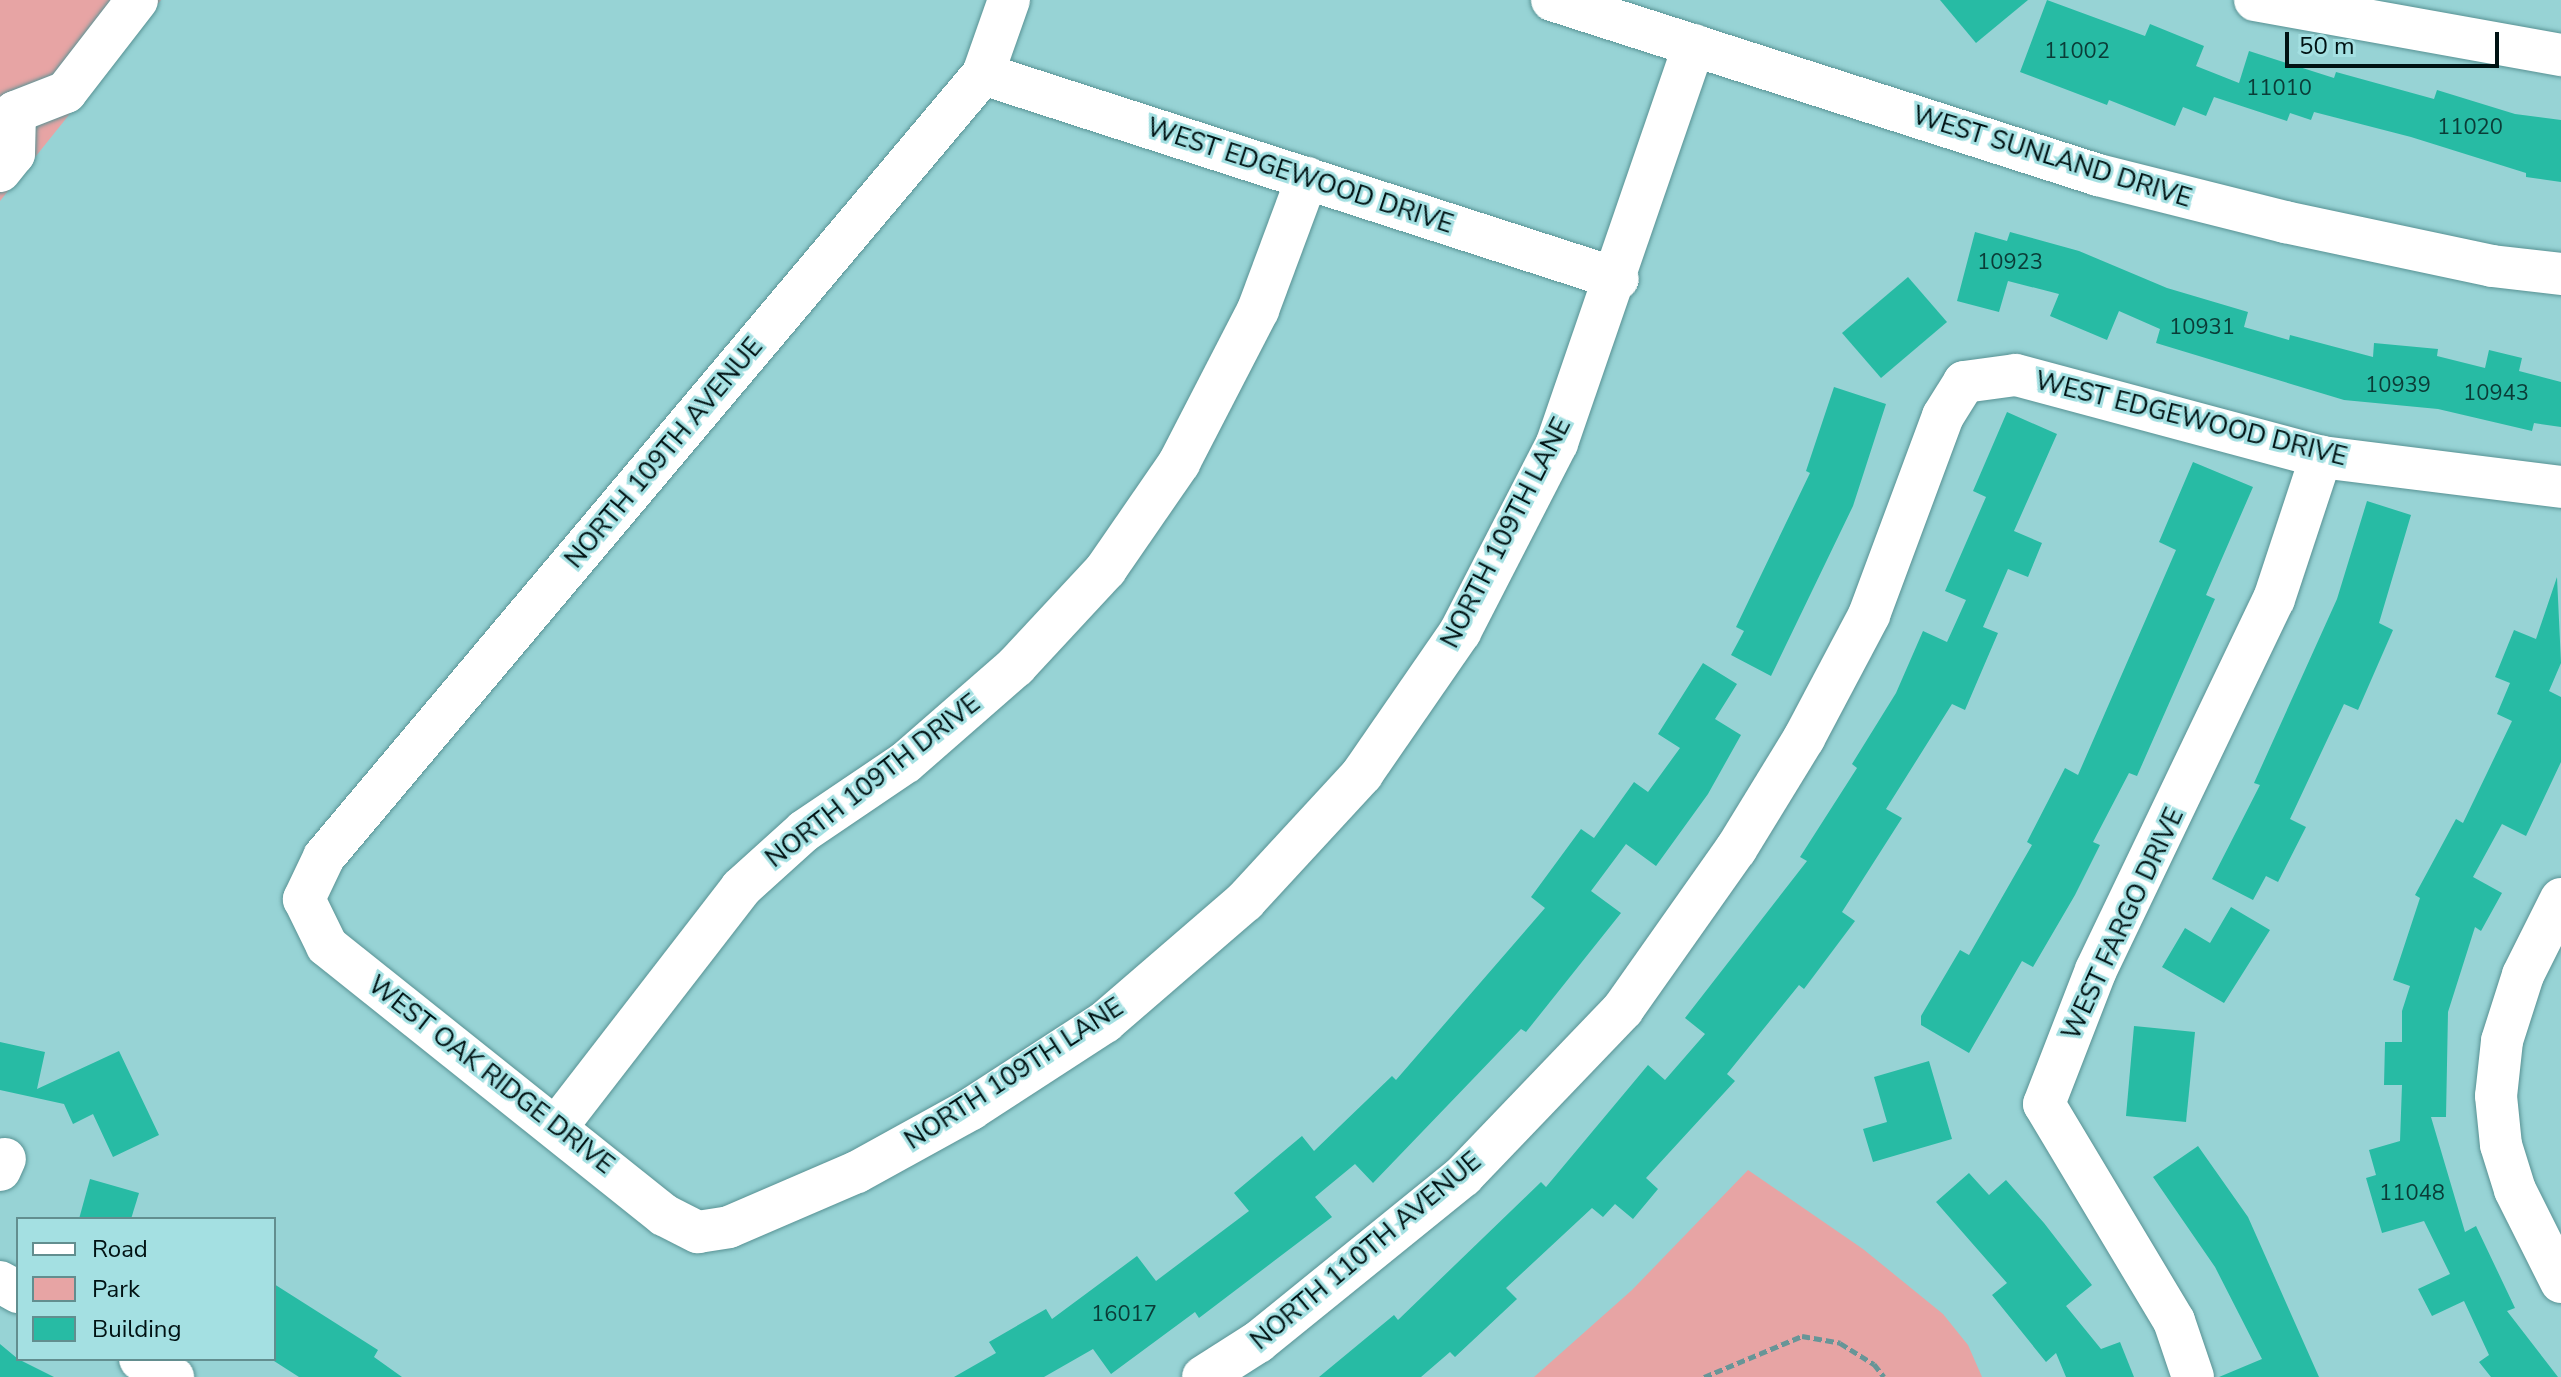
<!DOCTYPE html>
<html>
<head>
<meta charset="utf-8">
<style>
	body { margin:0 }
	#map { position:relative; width:2561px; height:1377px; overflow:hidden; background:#97d3d5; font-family:"Nunito Sans",sans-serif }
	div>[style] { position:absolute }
	.green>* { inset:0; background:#e7a4a4 }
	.building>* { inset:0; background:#27bba4 }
	.path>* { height:5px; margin-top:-2.5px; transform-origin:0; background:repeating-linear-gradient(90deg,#679597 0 8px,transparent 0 12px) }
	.roads { filter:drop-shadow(0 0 2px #589294) drop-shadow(0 0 2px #589294) }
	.minor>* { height:42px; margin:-21px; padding:0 21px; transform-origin:21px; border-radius:21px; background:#fff }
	span { translate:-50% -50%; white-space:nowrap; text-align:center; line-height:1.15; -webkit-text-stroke:6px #a4e0e2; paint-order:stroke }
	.number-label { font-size:22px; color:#0a3c37 }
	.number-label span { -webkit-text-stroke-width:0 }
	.street-label { font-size:26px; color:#001213 }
	.legend { position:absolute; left:16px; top:1217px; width:260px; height:144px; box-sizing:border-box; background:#a4e0e2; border:2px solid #628e8f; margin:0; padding:10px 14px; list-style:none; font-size:24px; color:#001213 }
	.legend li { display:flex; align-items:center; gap:16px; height:40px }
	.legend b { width:40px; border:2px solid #628e8f }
	.scale { position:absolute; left:2285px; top:32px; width:214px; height:36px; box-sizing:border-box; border:4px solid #001213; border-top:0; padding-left:10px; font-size:24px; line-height:28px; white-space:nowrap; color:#001213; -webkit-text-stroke:6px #a4e0e2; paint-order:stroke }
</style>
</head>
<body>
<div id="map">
	<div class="green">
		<div style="clip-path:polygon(0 0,161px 0,0 201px)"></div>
		<div style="clip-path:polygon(1748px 1170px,1863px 1249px,1943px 1314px,1968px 1345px,1982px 1377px,1534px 1377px,1632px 1290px)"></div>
	</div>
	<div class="building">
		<div style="clip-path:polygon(1940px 0,2028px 0,1976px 43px)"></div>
		<div style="clip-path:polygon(2047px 0,2145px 36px,2150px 24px,2204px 46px,2196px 66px,2239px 83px,2249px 51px,2334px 78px,2336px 72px,2434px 99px,2437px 90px,2515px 114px,2561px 120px,2561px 182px,2526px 177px,2526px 173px,2411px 137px,2314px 112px,2311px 120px,2290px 113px,2287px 121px,2214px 97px,2206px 116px,2183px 107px,2175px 126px,2109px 100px,2107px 105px,2020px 72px)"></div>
		<div style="clip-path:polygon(1975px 232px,2007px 241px,2010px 232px,2079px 251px,2167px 288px,2248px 312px,2244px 327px,2289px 340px,2290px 335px,2373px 357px,2374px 343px,2438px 349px,2437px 356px,2485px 368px,2489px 350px,2522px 358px,2519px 371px,2561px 382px,2561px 427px,2534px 423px,2532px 431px,2438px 409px,2344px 400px,2156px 343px,2160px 329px,2119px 311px,2107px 340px,2050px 316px,2059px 294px,2008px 281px,1999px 312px,1957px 301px)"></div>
		<div style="clip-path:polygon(1908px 277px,1947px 322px,1881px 378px,1842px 333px)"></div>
		<div style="clip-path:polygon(1834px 387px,1886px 404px,1853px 506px,1771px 676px,1731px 655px,1744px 631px,1736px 627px,1810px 473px,1806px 471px)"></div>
		<div style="clip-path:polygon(2007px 412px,2057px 434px,2014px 531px,2042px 543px,2028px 577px,2008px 569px,1983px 627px,1998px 633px,1965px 710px,1952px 704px,1886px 809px,1902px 818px,1842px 912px,1855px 921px,1804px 989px,1799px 985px,1727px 1074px,1735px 1081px,1646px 1178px,1658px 1189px,1633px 1219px,1615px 1204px,1603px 1217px,1592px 1208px,1506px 1288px,1517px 1299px,1455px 1357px,1450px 1352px,1421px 1377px,1319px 1377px,1394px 1315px,1398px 1320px,1541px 1182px,1546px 1187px,1648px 1065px,1665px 1080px,1705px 1034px,1685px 1018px,1807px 861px,1800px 857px,1857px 768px,1852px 764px,1896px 693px,1923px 631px,1947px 642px,1966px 600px,1945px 591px,1986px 497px,1973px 491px)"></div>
		<div style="clip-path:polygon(2193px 462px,2253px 487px,2206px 595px,2215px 599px,2137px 776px,2129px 773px,2093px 842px,2100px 845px,2075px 895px,2033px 967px,2022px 961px,1969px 1053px,1921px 1025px,1921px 1016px,1960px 950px,1969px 955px,2032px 845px,2027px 842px,2065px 768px,2078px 775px,2176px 550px,2159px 542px)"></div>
		<div style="clip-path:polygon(2367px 501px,2411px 515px,2379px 623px,2393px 630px,2358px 710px,2344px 704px,2290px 819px,2306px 827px,2278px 882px,2266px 876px,2253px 900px,2212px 879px,2260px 785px,2254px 783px,2337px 599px)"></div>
		<div style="clip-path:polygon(2557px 577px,2561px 663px,2549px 691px,2561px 697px,2561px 762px,2526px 836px,2502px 824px,2473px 877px,2502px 893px,2481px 931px,2475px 927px,2448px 1012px,2446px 1117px,2431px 1117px,2465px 1232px,2476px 1226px,2515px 1308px,2507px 1311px,2558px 1377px,2491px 1377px,2479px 1362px,2489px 1355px,2464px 1301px,2432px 1316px,2418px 1289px,2450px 1274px,2424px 1221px,2382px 1233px,2366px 1178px,2376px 1175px,2369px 1150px,2400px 1141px,2402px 1085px,2384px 1085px,2385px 1042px,2402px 1042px,2402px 1011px,2410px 986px,2393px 980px,2420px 898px,2415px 895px,2456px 819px,2463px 823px,2512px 721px,2497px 714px,2510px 683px,2495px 677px,2514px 630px,2536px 639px)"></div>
		<div style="clip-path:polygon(1703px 663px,1737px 684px,1715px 719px,1741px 735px,1708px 794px,1656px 866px,1626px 844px,1591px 891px,1621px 913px,1526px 1032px,1521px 1029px,1373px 1183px,1355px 1164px,1315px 1197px,1332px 1217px,1199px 1318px,1195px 1312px,1111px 1374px,1093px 1349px,1044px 1377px,954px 1377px,996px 1353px,989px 1342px,1046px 1309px,1052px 1319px,1137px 1256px,1156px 1281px,1249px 1211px,1234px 1193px,1302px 1136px,1314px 1151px,1392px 1076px,1396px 1080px,1545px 908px,1531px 897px,1581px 829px,1594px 838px,1634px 782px,1648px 792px,1680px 748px,1658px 734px)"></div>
		<div style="clip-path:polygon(2231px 907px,2270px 930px,2224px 1003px,2162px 967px,2185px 928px,2210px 943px)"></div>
		<div style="clip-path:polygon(2134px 1026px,2195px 1032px,2186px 1122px,2126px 1116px)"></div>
		<div style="clip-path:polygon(0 1042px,45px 1052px,37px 1089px,119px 1051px,159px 1135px,113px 1157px,93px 1114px,73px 1124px,64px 1104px,0 1090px)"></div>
		<div style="clip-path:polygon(1929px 1061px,1952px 1139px,1873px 1162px,1863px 1129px,1887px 1122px,1874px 1077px)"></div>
		<div style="clip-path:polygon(2198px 1146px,2248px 1217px,2319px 1377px,2219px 1377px,2262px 1359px,2215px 1267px,2153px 1177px)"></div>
		<div style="clip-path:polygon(1969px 1173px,1989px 1195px,2006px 1180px,2044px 1223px,2092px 1285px,2066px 1306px,2101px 1349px,2120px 1342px,2134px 1377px,2066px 1377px,2056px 1353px,2046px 1362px,1992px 1295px,2007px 1283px,1936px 1202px)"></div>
		<div style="clip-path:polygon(90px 1179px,139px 1193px,131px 1219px,79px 1219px)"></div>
		<div style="clip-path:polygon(274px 1284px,378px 1350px,374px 1357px,402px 1377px,299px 1377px,274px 1361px)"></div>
		<div style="clip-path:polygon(0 1344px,18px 1359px,54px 1377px,0 1377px)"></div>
	</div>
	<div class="path">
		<div style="left:1704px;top:1377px;width:106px;rotate:-22.7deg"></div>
		<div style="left:1802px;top:1336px;width:39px;rotate:10deg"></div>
		<div style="left:1840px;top:1343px;width:40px;rotate:32deg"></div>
		<div style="left:1874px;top:1364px;width:16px;rotate:52deg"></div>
	</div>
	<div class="roads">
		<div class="minor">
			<div style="left:1009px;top:0;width:78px;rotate:109.4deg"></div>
			<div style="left:983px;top:74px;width:1023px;rotate:130.09deg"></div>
			<div style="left:324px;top:857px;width:47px;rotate:115.5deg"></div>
			<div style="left:304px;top:899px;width:52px;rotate:63.9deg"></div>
			<div style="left:327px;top:946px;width:431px;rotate:38.6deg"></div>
			<div style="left:664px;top:1215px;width:38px;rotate:27deg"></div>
			<div style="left:698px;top:1232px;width:31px;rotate:-9deg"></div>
			<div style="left:729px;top:1227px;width:139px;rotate:-23.3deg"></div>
			<div style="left:857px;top:1172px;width:130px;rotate:-28.9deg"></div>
			<div style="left:971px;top:1109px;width:160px;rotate:-33deg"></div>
			<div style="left:1105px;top:1022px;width:185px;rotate:-40.8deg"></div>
			<div style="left:1245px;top:901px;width:173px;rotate:-47.3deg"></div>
			<div style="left:1362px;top:774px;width:173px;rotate:-55.4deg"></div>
			<div style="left:1460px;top:632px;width:212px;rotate:-62.8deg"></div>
			<div style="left:1557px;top:443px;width:421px;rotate:-71deg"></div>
			<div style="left:1552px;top:0;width:573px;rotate:17.77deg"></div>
			<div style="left:2098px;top:175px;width:193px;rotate:14.1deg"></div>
			<div style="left:2285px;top:222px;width:212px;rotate:12deg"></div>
			<div style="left:2492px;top:266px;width:69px;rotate:6.6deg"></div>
			<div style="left:2255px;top:0;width:311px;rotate:10.2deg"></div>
			<div style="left:983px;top:74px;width:667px;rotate:17.89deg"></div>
			<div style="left:0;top:171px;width:22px;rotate:-51deg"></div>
			<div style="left:14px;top:154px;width:42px;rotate:-88.6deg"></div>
			<div style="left:15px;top:112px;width:55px;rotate:-21.4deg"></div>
			<div style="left:66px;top:92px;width:116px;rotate:-52.3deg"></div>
			<div style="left:2561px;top:899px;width:85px;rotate:116.6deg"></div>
			<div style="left:2523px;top:975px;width:69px;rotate:107.7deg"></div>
			<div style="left:2502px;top:1041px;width:55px;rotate:96.2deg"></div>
			<div style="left:2496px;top:1096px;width:49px;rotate:84.2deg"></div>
			<div style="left:2501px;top:1145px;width:47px;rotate:72.7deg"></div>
			<div style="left:2515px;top:1190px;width:103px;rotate:63.4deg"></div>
			<div style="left:558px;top:1125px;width:299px;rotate:-52.3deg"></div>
			<div style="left:741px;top:888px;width:85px;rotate:-42.1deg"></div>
			<div style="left:804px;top:831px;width:123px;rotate:-34.1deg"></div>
			<div style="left:906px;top:762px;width:146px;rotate:-41.1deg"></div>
			<div style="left:1016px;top:666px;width:132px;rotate:-47.1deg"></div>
			<div style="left:1106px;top:569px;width:129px;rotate:-55.4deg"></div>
			<div style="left:1179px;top:463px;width:172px;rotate:-62.7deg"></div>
			<div style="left:1258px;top:310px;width:141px;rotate:-69.6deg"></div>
			<div style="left:0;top:1170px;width:12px;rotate:-66deg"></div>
			<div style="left:0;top:1282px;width:21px;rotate:29deg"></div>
			<div style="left:140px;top:1359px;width:38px;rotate:29deg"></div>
			<div style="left:1203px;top:1377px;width:65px;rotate:-32.5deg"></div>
			<div style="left:1258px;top:1342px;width:264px;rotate:-39deg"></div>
			<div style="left:1463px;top:1176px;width:231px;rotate:-46.2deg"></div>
			<div style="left:1623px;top:1009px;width:196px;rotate:-54.8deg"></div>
			<div style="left:1736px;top:849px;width:130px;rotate:-58.5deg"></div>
			<div style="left:1804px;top:738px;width:139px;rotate:-62.1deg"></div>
			<div style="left:1869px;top:615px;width:212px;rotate:-69.6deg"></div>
			<div style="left:1943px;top:416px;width:40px;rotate:-58deg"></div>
			<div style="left:1964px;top:382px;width:52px;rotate:-7.7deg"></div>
			<div style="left:2016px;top:375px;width:316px;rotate:15deg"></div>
			<div style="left:2321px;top:457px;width:242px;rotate:7.1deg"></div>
			<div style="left:2193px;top:1377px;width:59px;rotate:-108.7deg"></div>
			<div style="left:2174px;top:1321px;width:253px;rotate:-120.9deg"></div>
			<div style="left:2044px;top:1104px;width:144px;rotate:-68.8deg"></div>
			<div style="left:2096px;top:970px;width:411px;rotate:-64.4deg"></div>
			<div style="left:2274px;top:599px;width:150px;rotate:-71.7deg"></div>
		</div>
	</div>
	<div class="number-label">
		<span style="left:2077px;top:52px">11002</span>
		<span style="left:2279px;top:89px">11010</span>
		<span style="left:2470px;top:128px">11020</span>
		<span style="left:2010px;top:263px">10923</span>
		<span style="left:2202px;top:328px">10931</span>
		<span style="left:2398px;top:386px">10939</span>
		<span style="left:2496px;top:394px">10943</span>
		<span style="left:2412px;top:1194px">11048</span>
		<span style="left:1124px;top:1315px">16017</span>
	</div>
	<div class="street-label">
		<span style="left:2052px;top:157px;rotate:17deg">WEST SUNLAND DRIVE</span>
		<span style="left:1300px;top:176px;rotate:18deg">WEST EDGEWOOD DRIVE</span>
		<span style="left:2191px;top:419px;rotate:14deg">WEST EDGEWOOD DRIVE</span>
		<span style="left:664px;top:453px;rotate:-50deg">NORTH 109TH AVENUE</span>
		<span style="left:1506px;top:533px;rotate:-63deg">NORTH 109TH LANE</span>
		<span style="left:873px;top:781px;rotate:-38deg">NORTH 109TH DRIVE</span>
		<span style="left:2123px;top:924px;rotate:-65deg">WEST FARGO DRIVE</span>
		<span style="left:1014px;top:1074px;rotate:-33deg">NORTH 109TH LANE</span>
		<span style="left:491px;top:1075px;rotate:38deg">WEST OAK RIDGE DRIVE</span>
		<span style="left:1366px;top:1251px;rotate:-40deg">NORTH 110TH AVENUE</span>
	</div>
	<ul class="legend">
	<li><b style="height:10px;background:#fff"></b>Road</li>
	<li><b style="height:22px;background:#e7a4a4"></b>Park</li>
	<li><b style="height:22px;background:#27bba4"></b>Building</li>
	</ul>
	<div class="scale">50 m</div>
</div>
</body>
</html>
